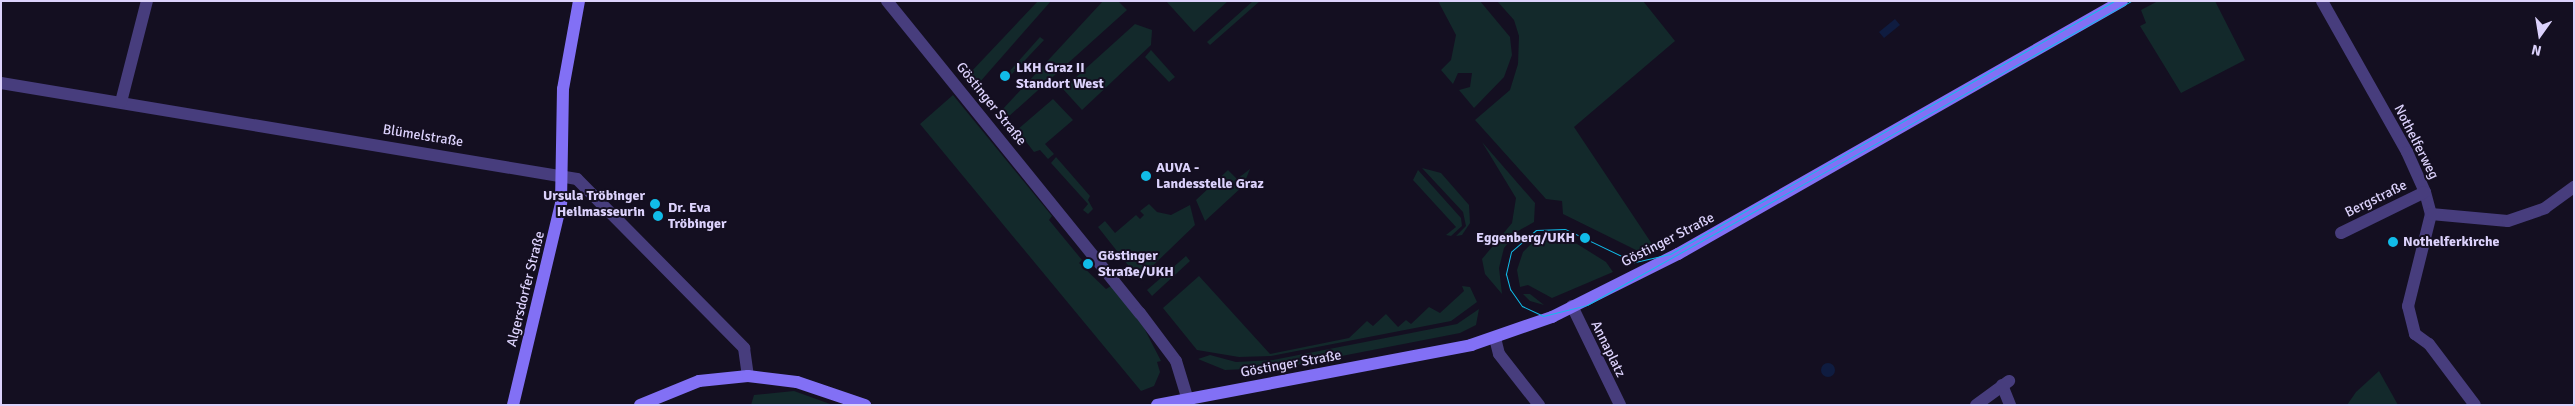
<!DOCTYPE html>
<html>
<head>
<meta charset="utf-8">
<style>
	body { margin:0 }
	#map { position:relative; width:2575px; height:406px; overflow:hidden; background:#140f21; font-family:Signika,sans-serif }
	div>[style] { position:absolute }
	.green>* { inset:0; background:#13292b }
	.water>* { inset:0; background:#0f1c40 }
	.round { border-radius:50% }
	.street>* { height:12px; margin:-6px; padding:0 6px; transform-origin:6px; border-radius:6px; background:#473d7d }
	.secondary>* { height:12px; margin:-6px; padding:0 6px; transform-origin:6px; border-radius:6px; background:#8270f5 }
	.tram>* { height:1px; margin:-0.5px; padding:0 0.5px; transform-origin:0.5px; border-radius:0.5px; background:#11bce9 }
	.dots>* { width:14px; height:14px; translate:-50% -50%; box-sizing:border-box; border:2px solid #140f21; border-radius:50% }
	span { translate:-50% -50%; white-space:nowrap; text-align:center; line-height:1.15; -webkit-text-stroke:4px #140f21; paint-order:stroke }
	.poi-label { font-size:14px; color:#dcd2fc; font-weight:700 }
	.left { translate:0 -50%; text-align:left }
	.right { translate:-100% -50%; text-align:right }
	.street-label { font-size:14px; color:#dcd2fc }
	.frame { position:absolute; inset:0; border:2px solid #dcd2fc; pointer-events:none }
	.north { position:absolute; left:2515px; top:10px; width:50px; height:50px; -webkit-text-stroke:4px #140f21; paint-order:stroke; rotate:193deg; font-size:14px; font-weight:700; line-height:20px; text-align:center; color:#dcd2fc }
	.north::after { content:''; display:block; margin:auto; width:18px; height:22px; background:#dcd2fc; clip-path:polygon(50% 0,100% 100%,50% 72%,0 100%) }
</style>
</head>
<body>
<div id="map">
	<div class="green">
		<div style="clip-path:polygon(1038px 1px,1051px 1px,979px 83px,970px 73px)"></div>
		<div style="clip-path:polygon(1103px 1px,1118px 1px,1127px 10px,1007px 118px,1002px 110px)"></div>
		<div style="clip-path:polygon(1166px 1px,1228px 1px,1194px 32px)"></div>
		<div style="clip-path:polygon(1253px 1px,1260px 1px,1210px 45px,1207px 42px)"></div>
		<div style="clip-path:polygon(1438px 1px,1480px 1px,1510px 37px,1512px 55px,1504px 77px,1474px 108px,1459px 90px,1470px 87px,1472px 73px,1458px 73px,1453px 84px,1441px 70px,1451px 60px,1456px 35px)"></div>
		<div style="clip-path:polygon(1497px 1px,1643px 1px,1675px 41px,1574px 127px,1656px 250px,1638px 251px,1563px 214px,1562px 201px,1546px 199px,1475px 120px,1510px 90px,1518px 64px,1519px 36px,1514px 20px)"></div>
		<div style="clip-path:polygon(2158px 1px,2215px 1px,2245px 60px,2181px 93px,2140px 26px,2146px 23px,2141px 10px)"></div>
		<div style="clip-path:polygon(1135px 24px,1152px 30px,1151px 45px,1082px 110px,1063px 89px)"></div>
		<div style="clip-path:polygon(1040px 37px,1044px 40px,1010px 76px,1007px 74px)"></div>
		<div style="clip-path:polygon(1151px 50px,1175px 77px,1169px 82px,1145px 57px)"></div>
		<div style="clip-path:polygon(953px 95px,1052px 216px,1049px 220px,1082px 260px,1079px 263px,1106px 289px,1111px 286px,1142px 324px,1161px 361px,1157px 362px,1160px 372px,1154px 386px,1141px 391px,920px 124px)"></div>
		<div style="clip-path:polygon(1053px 99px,1073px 120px,1045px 144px,1054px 154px,1048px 159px,1040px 150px,1034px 152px,1017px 130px)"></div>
		<div style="clip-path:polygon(1482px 142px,1535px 203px,1534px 222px,1518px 231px,1504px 248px,1499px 268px,1502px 294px,1485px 274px,1482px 259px,1512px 223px,1516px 198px)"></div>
		<div style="clip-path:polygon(1056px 157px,1090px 196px,1088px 200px,1093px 209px,1088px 214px,1083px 210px,1088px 204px,1051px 163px)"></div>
		<div style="clip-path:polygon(1422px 168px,1441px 173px,1469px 205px,1470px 223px,1462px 235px,1456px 236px,1466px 226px,1463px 212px)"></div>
		<div style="clip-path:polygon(1250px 169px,1243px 186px,1205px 221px,1196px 200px,1228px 170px,1237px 179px)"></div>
		<div style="clip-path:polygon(1418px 170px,1461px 218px,1462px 226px,1451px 236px,1446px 235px,1456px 227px,1413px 180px)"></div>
		<div style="clip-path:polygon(1149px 204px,1157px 212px,1171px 215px,1190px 205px,1195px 225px,1139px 279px,1098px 227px,1105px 221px,1115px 233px,1136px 215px,1140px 219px,1144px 215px,1140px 211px)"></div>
		<div style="clip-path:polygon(1551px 236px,1574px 242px,1606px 262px,1613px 272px,1552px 298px,1528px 285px,1520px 287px,1517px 270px,1523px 252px,1534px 241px)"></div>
		<div style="clip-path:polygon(1186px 256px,1190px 261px,1152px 296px,1147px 290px)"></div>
		<div style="clip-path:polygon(1199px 276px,1270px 354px,1349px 338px,1367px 321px,1373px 326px,1386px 314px,1398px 327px,1406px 320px,1411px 324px,1429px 307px,1440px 313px,1464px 291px,1462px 286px,1470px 287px,1477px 302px,1451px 321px,1271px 356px,1239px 357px,1197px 350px,1163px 308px)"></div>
		<div style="clip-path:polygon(1523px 294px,1530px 294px,1544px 305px,1530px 301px)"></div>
		<div style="clip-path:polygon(1479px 309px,1476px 325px,1460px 333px,1285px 367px,1225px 370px,1198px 359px,1210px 355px,1236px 362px,1273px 360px,1457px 324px)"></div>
		<div style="clip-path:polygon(2379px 371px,2398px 405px,2347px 405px,2356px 392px)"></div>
		<div style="clip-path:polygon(794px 391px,833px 405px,751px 405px,754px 395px)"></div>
	</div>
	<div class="water">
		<div style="clip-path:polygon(1895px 19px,1900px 25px,1884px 38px,1879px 32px)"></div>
		<div class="round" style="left:1821px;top:363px;width:14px;height:14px"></div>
	</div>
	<div class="street">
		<div style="left:887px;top:1px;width:402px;rotate:51deg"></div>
		<div style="left:1140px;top:313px;width:60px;rotate:53.1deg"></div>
		<div style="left:1176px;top:361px;width:39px;rotate:73deg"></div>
		<div style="left:2322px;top:1px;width:173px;rotate:60.6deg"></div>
		<div style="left:2407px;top:152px;width:44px;rotate:65.8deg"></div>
		<div style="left:2425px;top:192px;width:23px;rotate:75deg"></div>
		<div style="left:2431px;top:214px;width:95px;rotate:104deg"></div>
		<div style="left:2408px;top:306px;width:29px;rotate:76deg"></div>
		<div style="left:2415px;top:334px;width:17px;rotate:36deg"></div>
		<div style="left:2429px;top:344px;width:76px;rotate:53deg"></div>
		<div style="left:1px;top:83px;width:584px;rotate:9.46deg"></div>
		<div style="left:577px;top:179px;width:238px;rotate:45.3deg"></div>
		<div style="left:744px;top:348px;width:28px;rotate:82deg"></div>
		<div style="left:121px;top:102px;width:104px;rotate:-75.6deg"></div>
		<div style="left:2431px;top:214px;width:77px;rotate:5.2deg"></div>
		<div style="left:2508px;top:221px;width:39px;rotate:-19deg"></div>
		<div style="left:2545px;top:208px;width:36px;rotate:-36deg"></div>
		<div style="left:2341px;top:233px;width:93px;rotate:-26deg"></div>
		<div style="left:1572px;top:306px;width:110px;rotate:64.1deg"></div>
		<div style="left:1495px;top:338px;width:16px;rotate:76deg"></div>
		<div style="left:1499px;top:354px;width:65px;rotate:51.9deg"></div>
		<div style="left:2002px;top:385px;width:22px;rotate:68deg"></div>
		<div style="left:1976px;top:405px;width:41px;rotate:-36deg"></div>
	</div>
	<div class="secondary">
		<div style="left:513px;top:405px;width:208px;rotate:-76.6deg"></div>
		<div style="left:561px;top:203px;width:114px;rotate:-89deg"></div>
		<div style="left:563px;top:89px;width:89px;rotate:-79.7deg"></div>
		<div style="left:640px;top:405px;width:64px;rotate:-22.1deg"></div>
		<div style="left:699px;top:381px;width:49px;rotate:-5.8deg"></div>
		<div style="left:748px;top:376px;width:49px;rotate:7deg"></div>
		<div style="left:797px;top:382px;width:72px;rotate:18.7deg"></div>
		<div style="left:1157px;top:405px;width:320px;rotate:-10.8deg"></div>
		<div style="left:1471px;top:345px;width:86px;rotate:-19.1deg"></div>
		<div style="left:1552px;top:317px;width:141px;rotate:-26.6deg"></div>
		<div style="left:1678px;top:254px;width:511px;rotate:-29.68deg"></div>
	</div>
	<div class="tram">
		<div style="left:2114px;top:1px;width:511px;rotate:150.32deg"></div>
		<div style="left:1670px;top:254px;width:37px;rotate:167deg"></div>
		<div style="left:1634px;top:262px;width:76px;rotate:-154.4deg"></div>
		<div style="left:1565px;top:229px;width:29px;rotate:178deg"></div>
		<div style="left:1536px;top:230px;width:33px;rotate:139deg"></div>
		<div style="left:1511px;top:252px;width:23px;rotate:103deg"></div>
		<div style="left:1506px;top:274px;width:16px;rotate:75deg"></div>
		<div style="left:1510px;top:289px;width:21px;rotate:55deg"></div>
		<div style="left:1522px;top:306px;width:23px;rotate:25deg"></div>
		<div style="left:1543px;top:316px;width:45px;rotate:-14deg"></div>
		<div style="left:1587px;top:305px;width:623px;rotate:-29.2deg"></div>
	</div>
	<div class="dots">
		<div style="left:1005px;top:76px;background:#11bce9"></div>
		<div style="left:1146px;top:176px;background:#11bce9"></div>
		<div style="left:655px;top:204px;background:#11bce9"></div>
		<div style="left:658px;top:216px;background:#11bce9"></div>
		<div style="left:1585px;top:238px;background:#11bce9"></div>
		<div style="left:2393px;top:242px;background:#11bce9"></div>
		<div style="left:1088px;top:264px;background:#11bce9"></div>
	</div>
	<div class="poi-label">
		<span class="left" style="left:1016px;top:76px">LKH Graz II<br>Standort West</span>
		<span class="left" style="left:1156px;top:176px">AUVA -<br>Landesstelle Graz</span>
		<span class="right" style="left:645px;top:204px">Ursula Tröbinger<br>Heilmasseurin</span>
		<span class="left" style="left:668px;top:216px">Dr. Eva<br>Tröbinger</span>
		<span class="right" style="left:1575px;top:238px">Eggenberg/UKH</span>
		<span class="left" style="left:2403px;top:242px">Nothelferkirche</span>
		<span class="left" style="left:1098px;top:264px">Göstinger<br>Straße/UKH</span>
	</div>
	<div class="street-label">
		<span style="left:991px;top:104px;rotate:51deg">Göstinger Straße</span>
		<span style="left:423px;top:136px;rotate:9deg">Blümelstraße</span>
		<span style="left:2416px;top:142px;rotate:63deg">Nothelferweg</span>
		<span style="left:2376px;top:199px;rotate:-26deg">Bergstraße</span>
		<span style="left:1668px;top:240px;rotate:-27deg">Göstinger Straße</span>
		<span style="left:526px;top:289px;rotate:-76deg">Algersdorfer Straße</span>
		<span style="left:1608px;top:349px;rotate:64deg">Annaplatz</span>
		<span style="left:1291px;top:364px;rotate:-10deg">Göstinger Straße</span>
	</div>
	<div class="frame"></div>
	<div class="north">N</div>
</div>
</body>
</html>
